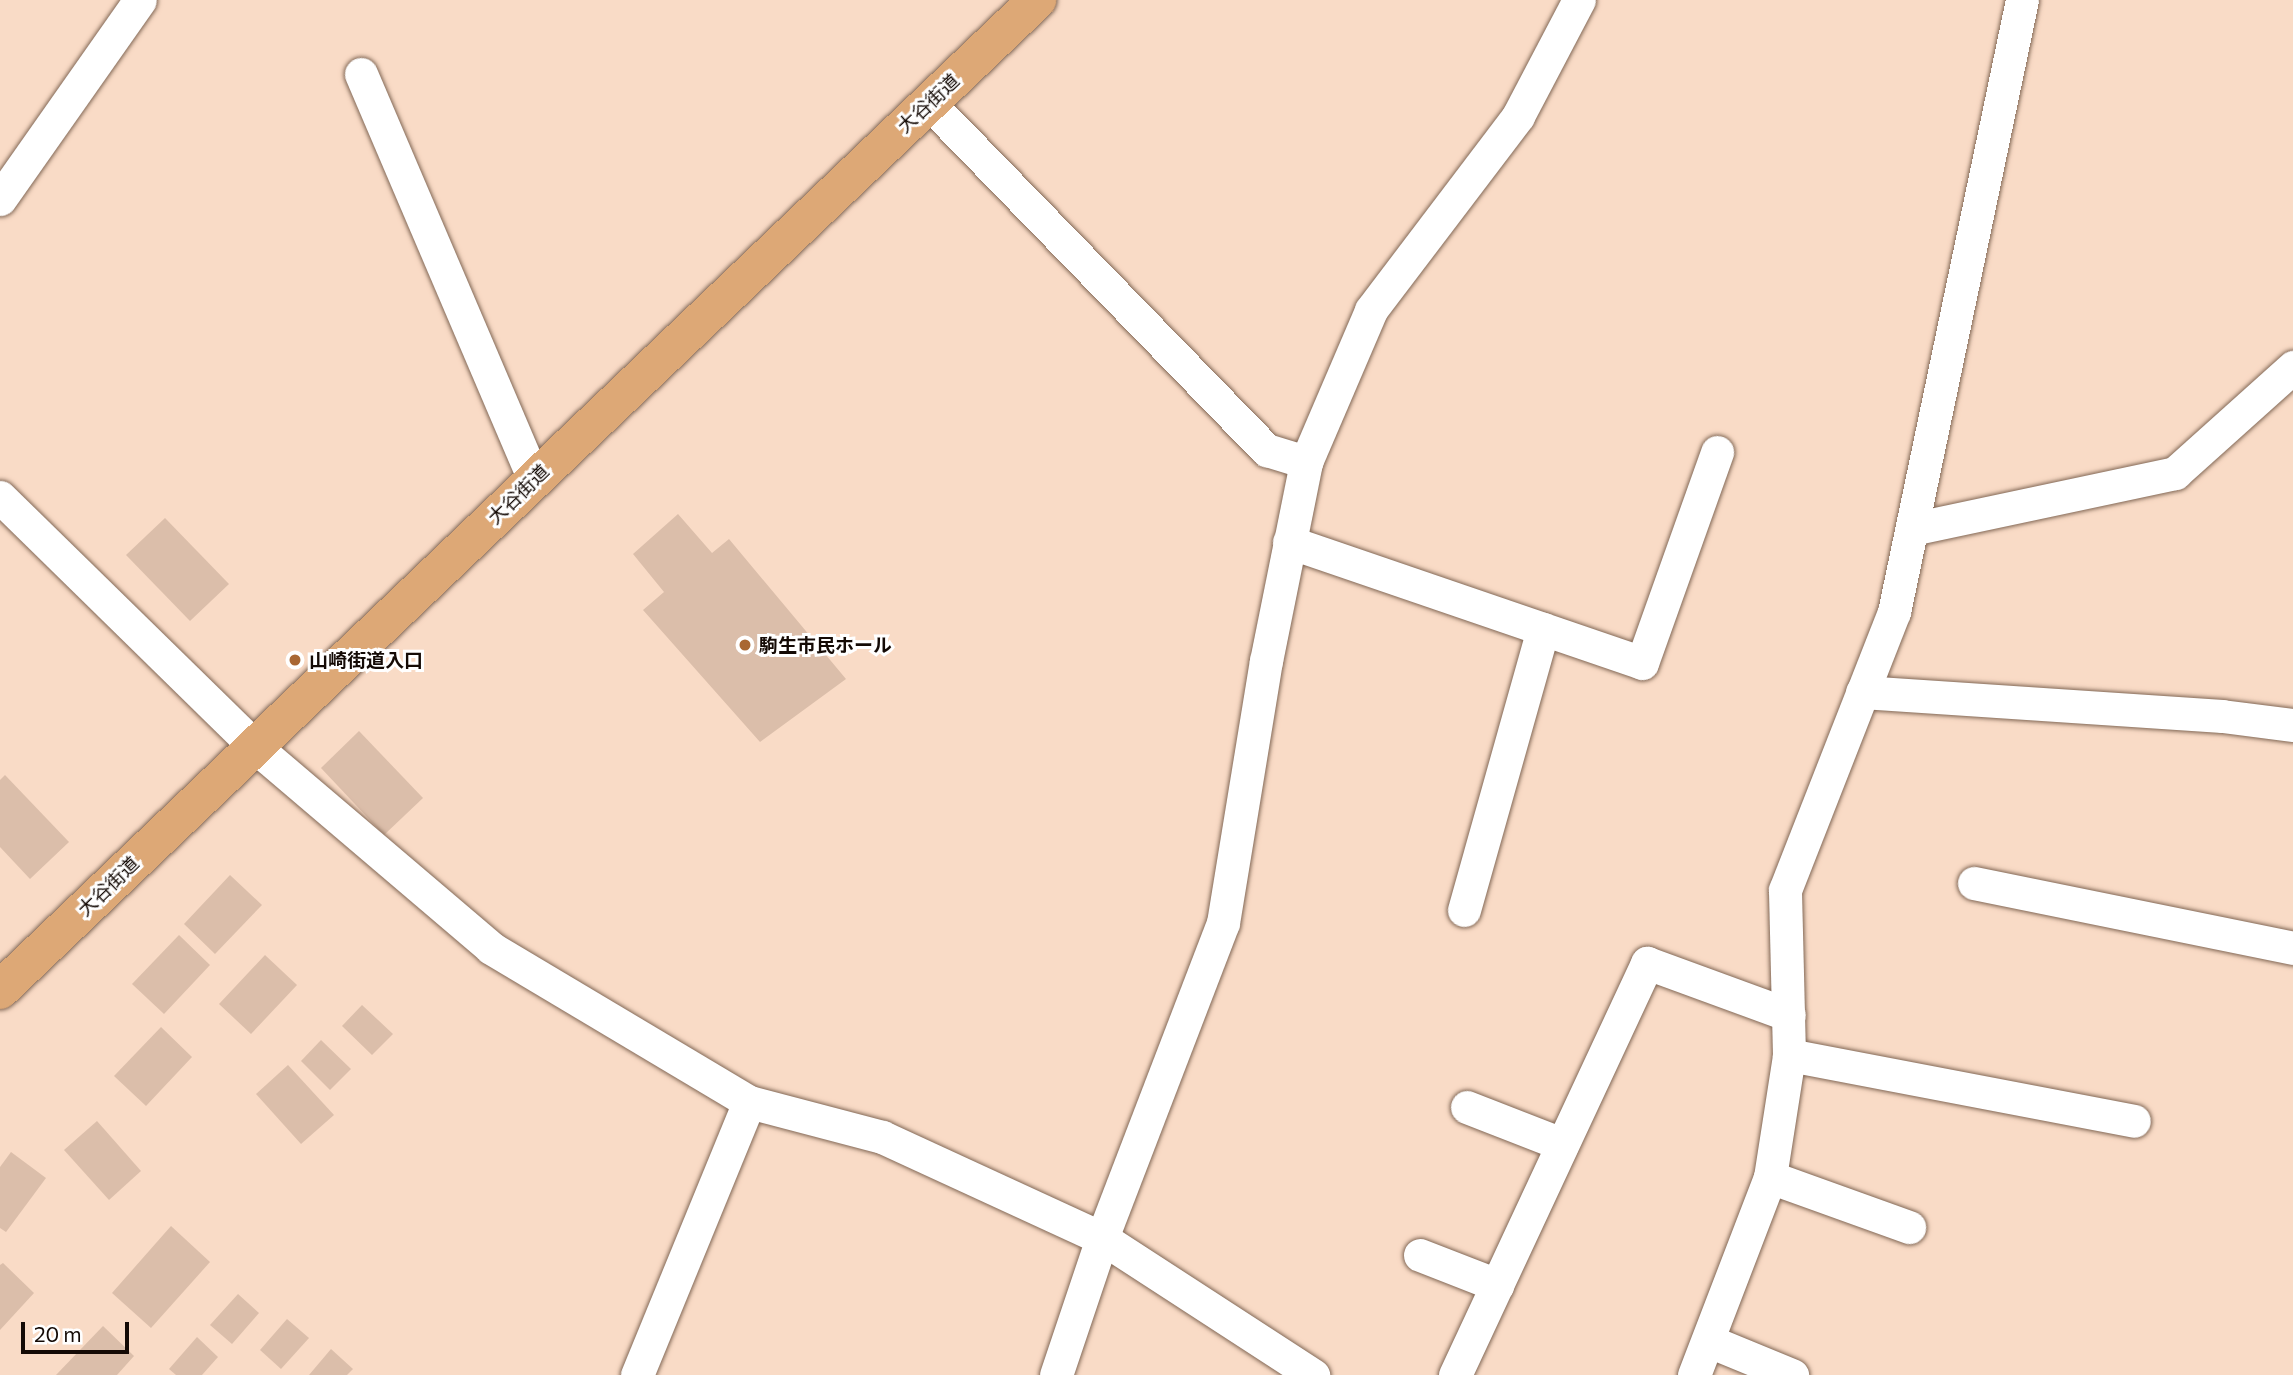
<!DOCTYPE html>
<html>
<head>
<meta charset="utf-8">
<style>
	body { margin:0 }
	#map { position:relative; width:2293px; height:1375px; overflow:hidden; background:#f9dbc6; font-family:Commissioner,"Noto Sans JP",sans-serif }
	div>[style] { position:absolute }
	.building>* { inset:0; background:#dbbeaa }
	.roads { filter:drop-shadow(0 0 2px #826856) drop-shadow(0 0 2px #826856) }
	.minor>* { height:33px; margin:-16.5px; padding:0 16.5px; transform-origin:16.5px; border-radius:16.5px; background:#fff }
	.primary>* { height:38px; margin:-19px; padding:0 19px; transform-origin:19px; border-radius:19px; background:#dda876 }
	.dots>* { width:19px; height:19px; translate:-50% -50%; box-sizing:border-box; border:4px solid #fff; border-radius:50% }
	span { translate:-50% -50%; white-space:nowrap; text-align:center; line-height:1.15; -webkit-text-stroke:6px #fff; paint-order:stroke }
	.street-label { font-size:19px; color:#140a05 }
	.poi-label { font-size:19px; color:#140a05; font-weight:700 }
	.left { translate:0 -50%; text-align:left }
	.scale { position:absolute; left:21px; top:1322px; width:108px; height:32px; box-sizing:border-box; border:4px solid #140a05; border-top:0; padding-left:9px; font-size:21px; line-height:24px; white-space:nowrap; color:#140a05; -webkit-text-stroke:5px #fff; paint-order:stroke }
</style>
</head>
<body>
<div id="map">
	<div class="building">
		<div style="clip-path:polygon(678px 514px,712px 553px,729px 539px,846px 679px,760px 742px,643px 610px,664px 592px,633px 554px)"></div>
		<div style="clip-path:polygon(165px 518px,229px 584px,190px 621px,126px 555px)"></div>
		<div style="clip-path:polygon(359px 731px,423px 798px,384px 835px,321px 768px)"></div>
		<div style="clip-path:polygon(5px 775px,69px 842px,30px 879px,0 847px,0 780px)"></div>
		<div style="clip-path:polygon(230px 875px,262px 905px,215px 954px,184px 924px)"></div>
		<div style="clip-path:polygon(179px 935px,210px 965px,164px 1014px,132px 984px)"></div>
		<div style="clip-path:polygon(265px 955px,297px 985px,251px 1034px,219px 1004px)"></div>
		<div style="clip-path:polygon(362px 1005px,393px 1034px,372px 1055px,342px 1026px)"></div>
		<div style="clip-path:polygon(161px 1027px,192px 1057px,146px 1106px,114px 1076px)"></div>
		<div style="clip-path:polygon(321px 1040px,351px 1069px,330px 1090px,301px 1061px)"></div>
		<div style="clip-path:polygon(288px 1065px,334px 1115px,301px 1144px,256px 1094px)"></div>
		<div style="clip-path:polygon(97px 1121px,141px 1171px,109px 1200px,64px 1150px)"></div>
		<div style="clip-path:polygon(11px 1152px,46px 1178px,6px 1232px,0 1228px,0 1167px)"></div>
		<div style="clip-path:polygon(171px 1226px,210px 1262px,151px 1328px,112px 1293px)"></div>
		<div style="clip-path:polygon(3px 1263px,34px 1293px,0 1330px,0 1265px)"></div>
		<div style="clip-path:polygon(238px 1294px,259px 1313px,232px 1344px,210px 1325px)"></div>
		<div style="clip-path:polygon(287px 1319px,309px 1338px,281px 1369px,260px 1350px)"></div>
		<div style="clip-path:polygon(103px 1326px,134px 1356px,117px 1375px,56px 1375px)"></div>
		<div style="clip-path:polygon(197px 1337px,218px 1357px,202px 1375px,176px 1375px,169px 1369px)"></div>
		<div style="clip-path:polygon(331px 1349px,353px 1369px,347px 1375px,309px 1375px)"></div>
	</div>
	<div class="roads">
		<div class="minor">
			<div style="left:361px;top:74px;width:440px;rotate:66.9deg"></div>
			<div style="left:928px;top:102px;width:486px;rotate:45.8deg"></div>
			<div style="left:1267px;top:450px;width:41px;rotate:17.1deg"></div>
			<div style="left:0;top:199px;width:243px;rotate:-54.9deg"></div>
			<div style="left:0;top:497px;width:356px;rotate:44.4deg"></div>
			<div style="left:254px;top:746px;width:311px;rotate:40.4deg"></div>
			<div style="left:491px;top:948px;width:300px;rotate:30.8deg"></div>
			<div style="left:749px;top:1102px;width:138px;rotate:14.7deg"></div>
			<div style="left:882px;top:1137px;width:242px;rotate:24.7deg"></div>
			<div style="left:1102px;top:1238px;width:252px;rotate:33deg"></div>
			<div style="left:1912px;top:529px;width:269px;rotate:-12deg"></div>
			<div style="left:2175px;top:473px;width:159px;rotate:-41.9deg"></div>
			<div style="left:1289px;top:542px;width:373px;rotate:18.9deg"></div>
			<div style="left:1642px;top:663px;width:224px;rotate:-70.4deg"></div>
			<div style="left:1862px;top:692px;width:361px;rotate:3.8deg"></div>
			<div style="left:2222px;top:716px;width:72px;rotate:7.2deg"></div>
			<div style="left:1974px;top:883px;width:326px;rotate:11.5deg"></div>
			<div style="left:1464px;top:910px;width:292px;rotate:-74.3deg"></div>
			<div style="left:1789px;top:1055px;width:351px;rotate:10.8deg"></div>
			<div style="left:1467px;top:1107px;width:102px;rotate:21.3deg"></div>
			<div style="left:1770px;top:1177px;width:148px;rotate:19.8deg"></div>
			<div style="left:1420px;top:1255px;width:83px;rotate:21.3deg"></div>
			<div style="left:1709px;top:1341px;width:90px;rotate:22.3deg"></div>
			<div style="left:637px;top:1375px;width:295px;rotate:-67.7deg"></div>
			<div style="left:1056px;top:1375px;width:145px;rotate:-71.4deg"></div>
			<div style="left:1102px;top:1238px;width:337px;rotate:-69deg"></div>
			<div style="left:1223px;top:923px;width:266px;rotate:-80.7deg"></div>
			<div style="left:1266px;top:661px;width:203px;rotate:-78.6deg"></div>
			<div style="left:1306px;top:462px;width:165px;rotate:-66.8deg"></div>
			<div style="left:1371px;top:310px;width:243px;rotate:-52.8deg"></div>
			<div style="left:1518px;top:116px;width:131px;rotate:-62.3deg"></div>
			<div style="left:1455px;top:1375px;width:455px;rotate:-65deg"></div>
			<div style="left:1647px;top:963px;width:151px;rotate:20.1deg"></div>
			<div style="left:1694px;top:1375px;width:212px;rotate:-69deg"></div>
			<div style="left:1770px;top:1177px;width:123px;rotate:-81.1deg"></div>
			<div style="left:1789px;top:1055px;width:165px;rotate:-91.4deg"></div>
			<div style="left:1785px;top:890px;width:299px;rotate:-68.6deg"></div>
			<div style="left:1894px;top:612px;width:625px;rotate:-78.19deg"></div>
		</div>
		<div class="primary">
			<div style="left:0;top:990px;width:1434px;rotate:-43.67deg"></div>
		</div>
	</div>
	<div class="dots">
		<div style="left:745px;top:645px;background:#a96733"></div>
		<div style="left:295px;top:660px;background:#a96733"></div>
	</div>
	<div class="street-label">
		<span style="left:928px;top:103px;rotate:-43deg">大谷街道</span>
		<span style="left:518px;top:494px;rotate:-44deg">大谷街道</span>
		<span style="left:108px;top:886px;rotate:-44deg">大谷街道</span>
	</div>
	<div class="poi-label">
		<span class="left" style="left:759px;top:645px">駒生市民ホール</span>
		<span class="left" style="left:309px;top:660px">山崎街道入口</span>
	</div>
	<div class="scale">20 m</div>
</div>
</body>
</html>
